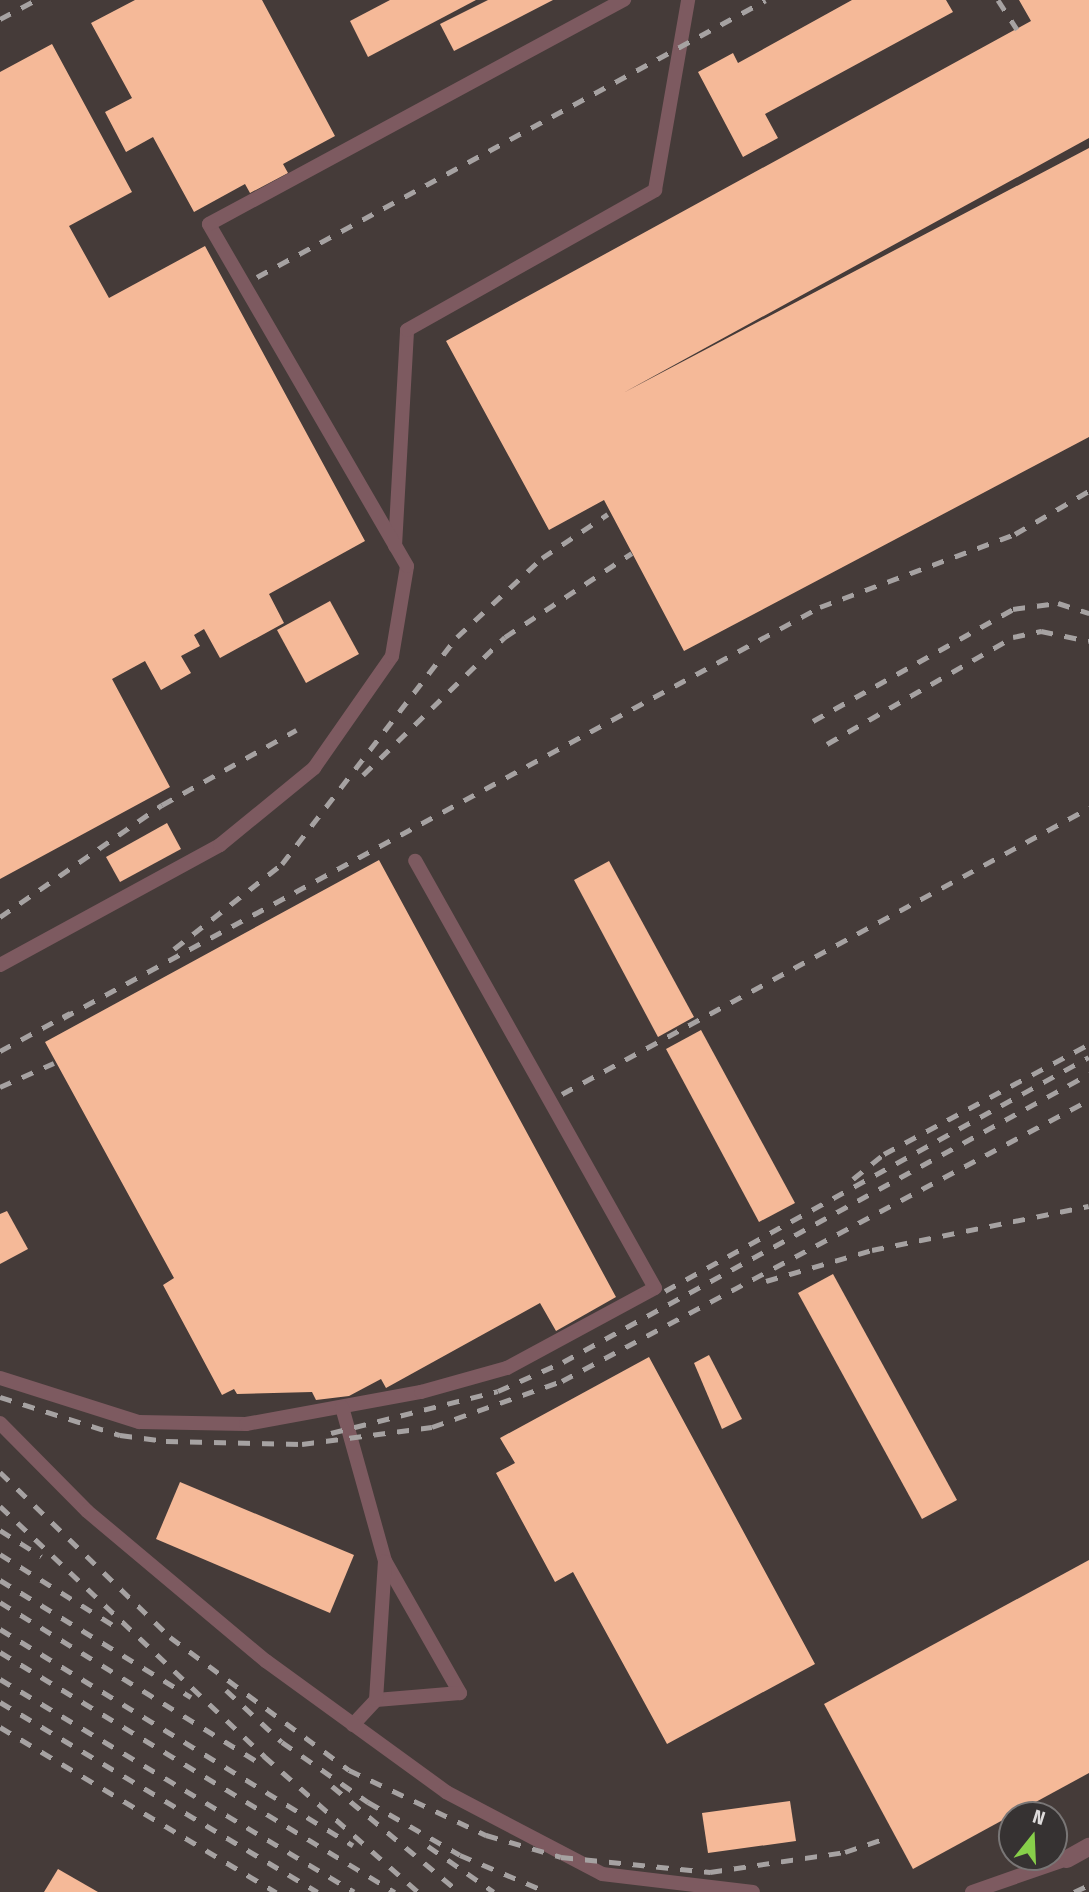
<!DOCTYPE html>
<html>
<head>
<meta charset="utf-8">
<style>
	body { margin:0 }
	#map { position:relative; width:1089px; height:1892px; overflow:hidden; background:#363232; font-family:"Fira Sans Condensed",sans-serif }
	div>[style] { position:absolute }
	.built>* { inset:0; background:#453b39 }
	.building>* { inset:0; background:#f5b998 }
	.service>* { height:14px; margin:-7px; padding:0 7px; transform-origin:7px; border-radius:7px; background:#7d5a60 }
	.minor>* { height:18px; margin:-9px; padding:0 9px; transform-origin:9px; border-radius:9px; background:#7d5a60 }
	.rail>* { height:5px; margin-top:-2.5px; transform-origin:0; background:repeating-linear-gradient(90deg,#a6a2a2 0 12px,transparent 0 24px) }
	span { translate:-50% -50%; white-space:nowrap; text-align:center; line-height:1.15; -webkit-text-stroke:7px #363232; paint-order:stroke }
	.north { position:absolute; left:998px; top:1801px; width:70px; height:70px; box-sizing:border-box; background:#363232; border:2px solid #797676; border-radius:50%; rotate:18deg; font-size:19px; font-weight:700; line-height:28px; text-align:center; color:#dedbdb }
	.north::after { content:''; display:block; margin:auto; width:24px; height:32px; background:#87cf4a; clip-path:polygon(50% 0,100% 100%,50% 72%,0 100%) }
</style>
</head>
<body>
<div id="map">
	<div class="built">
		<div style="clip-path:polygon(evenodd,0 0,1089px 0,1089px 1892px,0 1892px,0 0,1012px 1815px,1054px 1815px,1054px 1857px,1012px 1857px,1012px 1815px)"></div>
	</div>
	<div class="building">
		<div style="clip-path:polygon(135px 0,262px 0,335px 136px,283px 164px,288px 173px,250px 193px,245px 184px,194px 212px,153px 137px,126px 152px,105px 112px,132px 98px,91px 23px)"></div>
		<div style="clip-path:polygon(390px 0,476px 0,368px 57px,350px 21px)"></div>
		<div style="clip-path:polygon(488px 0,553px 0,454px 51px,440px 24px)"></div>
		<div style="clip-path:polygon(852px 0,946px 0,953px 12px,765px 114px,778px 138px,743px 157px,698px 72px,733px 53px,738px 63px)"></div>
		<div style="clip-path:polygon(1019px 0,1089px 0,1089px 138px,623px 393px,1089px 148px,1089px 437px,684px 651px,604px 500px,549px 530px,446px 341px,1031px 21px)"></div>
		<div style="clip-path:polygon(52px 44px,132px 192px,69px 226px,109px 298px,205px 246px,365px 541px,269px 594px,284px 623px,220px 658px,204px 629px,194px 635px,200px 646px,181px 656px,191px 673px,161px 690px,145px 661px,112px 679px,170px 787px,0 879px,0 72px)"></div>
		<div style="clip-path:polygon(330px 601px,359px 654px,306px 683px,277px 630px)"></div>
		<div style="clip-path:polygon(167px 823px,181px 849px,120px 882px,106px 857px)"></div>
		<div style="clip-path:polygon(379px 860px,616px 1297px,556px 1331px,540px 1303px,386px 1388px,381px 1379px,349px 1396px,316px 1400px,312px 1392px,237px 1394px,234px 1389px,222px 1395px,163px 1285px,174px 1278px,45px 1042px)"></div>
		<div style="clip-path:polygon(609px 861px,694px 1017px,658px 1037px,574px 880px)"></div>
		<div style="clip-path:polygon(701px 1030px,795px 1203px,759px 1222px,666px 1049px)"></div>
		<div style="clip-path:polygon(7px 1211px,28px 1249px,0 1264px,0 1214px)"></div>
		<div style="clip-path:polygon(833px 1274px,957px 1500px,922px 1519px,798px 1293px)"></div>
		<div style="clip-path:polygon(709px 1355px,742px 1419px,722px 1429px,694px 1363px)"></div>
		<div style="clip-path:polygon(649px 1357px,815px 1664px,667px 1744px,573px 1572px,555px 1582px,496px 1473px,515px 1463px,500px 1438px)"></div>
		<div style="clip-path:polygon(180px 1482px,354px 1555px,330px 1613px,156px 1539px)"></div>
		<div style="clip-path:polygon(1089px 1560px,1089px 1773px,913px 1869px,824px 1704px)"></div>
		<div style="clip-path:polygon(790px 1801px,796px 1841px,708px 1853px,702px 1813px)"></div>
		<div style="clip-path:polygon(58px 1869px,98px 1892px,44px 1892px)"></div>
	</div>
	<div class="service">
		<div style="left:395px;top:546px;width:216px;rotate:-86.8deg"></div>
		<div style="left:407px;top:330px;width:285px;rotate:-29.4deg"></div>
		<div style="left:655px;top:190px;width:193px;rotate:-80.1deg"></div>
		<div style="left:0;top:965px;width:251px;rotate:-28.6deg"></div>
		<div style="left:220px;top:845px;width:122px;rotate:-39.3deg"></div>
		<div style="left:314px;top:768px;width:136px;rotate:-55.1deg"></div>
		<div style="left:392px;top:656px;width:91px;rotate:-80.5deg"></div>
		<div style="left:407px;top:566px;width:395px;rotate:-120.1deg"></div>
		<div style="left:209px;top:224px;width:472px;rotate:-28.4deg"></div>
		<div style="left:0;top:1378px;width:146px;rotate:17.6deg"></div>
		<div style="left:139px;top:1422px;width:107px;rotate:1.1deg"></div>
		<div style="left:246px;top:1424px;width:178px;rotate:-10.4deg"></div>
		<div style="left:421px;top:1392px;width:89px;rotate:-15.6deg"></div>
		<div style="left:507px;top:1368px;width:168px;rotate:-28.4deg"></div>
		<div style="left:655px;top:1288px;width:490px;rotate:-119.3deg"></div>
		<div style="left:342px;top:1407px;width:160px;rotate:74.4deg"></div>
		<div style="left:385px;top:1561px;width:152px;rotate:60.4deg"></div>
		<div style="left:460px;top:1693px;width:84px;rotate:175.2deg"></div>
		<div style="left:376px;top:1700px;width:34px;rotate:133deg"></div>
		<div style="left:0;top:1423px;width:124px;rotate:45.3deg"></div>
		<div style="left:87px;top:1511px;width:234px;rotate:40deg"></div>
		<div style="left:266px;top:1661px;width:223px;rotate:36deg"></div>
		<div style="left:446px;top:1792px;width:176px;rotate:27.7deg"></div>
		<div style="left:602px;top:1874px;width:152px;rotate:6.8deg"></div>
		<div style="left:376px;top:1700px;width:138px;rotate:-86.3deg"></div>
		<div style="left:972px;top:1892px;width:101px;rotate:-19.2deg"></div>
	</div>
	<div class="minor">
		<div style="left:1067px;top:1859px;width:25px;rotate:-29deg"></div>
	</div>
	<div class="rail">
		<div style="left:998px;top:0;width:35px;rotate:57deg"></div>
		<div style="left:0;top:19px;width:40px;rotate:-28deg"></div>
		<div style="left:257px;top:277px;width:579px;rotate:-28.56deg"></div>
		<div style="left:813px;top:721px;width:229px;rotate:-29.2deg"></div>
		<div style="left:1013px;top:609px;width:45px;rotate:-7.6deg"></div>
		<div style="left:1058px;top:603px;width:33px;rotate:18deg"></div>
		<div style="left:827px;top:744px;width:215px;rotate:-29.9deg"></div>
		<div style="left:1013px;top:637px;width:29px;rotate:-12deg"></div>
		<div style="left:1041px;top:631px;width:49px;rotate:11.8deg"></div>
		<div style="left:363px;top:775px;width:198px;rotate:-44.2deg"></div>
		<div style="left:505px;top:637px;width:152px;rotate:-33.5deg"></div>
		<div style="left:0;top:917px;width:197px;rotate:-34.7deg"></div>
		<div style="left:162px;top:805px;width:154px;rotate:-29.2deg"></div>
		<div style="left:174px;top:949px;width:137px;rotate:-38.2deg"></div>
		<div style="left:282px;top:864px;width:287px;rotate:-52.4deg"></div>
		<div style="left:457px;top:637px;width:116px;rotate:-42.9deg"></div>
		<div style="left:542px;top:558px;width:79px;rotate:-33.7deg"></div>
		<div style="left:63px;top:1018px;width:861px;rotate:-28.5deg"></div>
		<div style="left:820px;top:607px;width:208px;rotate:-20.5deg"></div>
		<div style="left:1015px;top:534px;width:86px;rotate:-30.2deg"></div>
		<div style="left:0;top:1051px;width:80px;rotate:-28.5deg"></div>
		<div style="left:0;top:1087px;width:59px;rotate:-24deg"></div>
		<div style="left:562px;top:1094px;width:600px;rotate:-28.49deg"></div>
		<div style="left:853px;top:1179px;width:40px;rotate:-39deg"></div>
		<div style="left:884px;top:1154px;width:233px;rotate:-28.2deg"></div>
		<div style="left:766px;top:1281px;width:110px;rotate:-16.3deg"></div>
		<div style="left:872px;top:1250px;width:221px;rotate:-11.5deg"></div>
		<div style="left:665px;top:1291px;width:484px;rotate:-28.9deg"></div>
		<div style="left:0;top:1397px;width:126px;rotate:17.6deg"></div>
		<div style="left:120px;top:1435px;width:46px;rotate:7.4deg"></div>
		<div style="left:166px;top:1441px;width:136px;rotate:1.3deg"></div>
		<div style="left:302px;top:1444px;width:131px;rotate:-7.5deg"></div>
		<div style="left:432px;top:1427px;width:138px;rotate:-19.5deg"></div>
		<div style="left:562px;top:1381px;width:597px;rotate:-28.07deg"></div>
		<div style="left:331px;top:1433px;width:172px;rotate:-14.1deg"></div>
		<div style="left:498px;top:1391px;width:71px;rotate:-24deg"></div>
		<div style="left:563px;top:1362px;width:600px;rotate:-28.7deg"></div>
		<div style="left:0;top:1472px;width:237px;rotate:44.1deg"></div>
		<div style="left:170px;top:1637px;width:223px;rotate:36.6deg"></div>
		<div style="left:349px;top:1770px;width:152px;rotate:25.4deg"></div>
		<div style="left:486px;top:1835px;width:78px;rotate:16.3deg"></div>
		<div style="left:561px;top:1857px;width:150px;rotate:5.7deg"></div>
		<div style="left:710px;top:1872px;width:136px;rotate:-8.4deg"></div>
		<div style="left:845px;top:1852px;width:40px;rotate:-18.9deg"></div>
		<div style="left:0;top:1506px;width:364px;rotate:43.4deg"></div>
		<div style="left:264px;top:1756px;width:205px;rotate:41.4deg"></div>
		<div style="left:0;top:1530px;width:49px;rotate:32.4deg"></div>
		<div style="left:0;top:1554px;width:136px;rotate:32.1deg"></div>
		<div style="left:0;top:1580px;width:224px;rotate:31.5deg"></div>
		<div style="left:0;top:1602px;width:307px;rotate:31.8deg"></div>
		<div style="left:0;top:1629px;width:414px;rotate:31.5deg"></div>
		<div style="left:0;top:1652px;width:462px;rotate:31.3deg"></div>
		<div style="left:0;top:1679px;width:413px;rotate:31deg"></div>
		<div style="left:226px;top:1690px;width:76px;rotate:42.9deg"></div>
		<div style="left:282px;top:1742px;width:105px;rotate:34.9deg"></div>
		<div style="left:368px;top:1802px;width:106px;rotate:29.9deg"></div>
		<div style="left:460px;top:1855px;width:95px;rotate:23deg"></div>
		<div style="left:0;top:1702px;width:370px;rotate:30.9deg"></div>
		<div style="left:0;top:1727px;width:322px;rotate:30.9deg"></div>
		<div style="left:332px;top:1786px;width:165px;rotate:39.8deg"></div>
		<div style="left:428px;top:1846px;width:80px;rotate:34.9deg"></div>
		<div style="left:1074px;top:1892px;width:17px;rotate:-25deg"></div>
	</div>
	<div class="north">N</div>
</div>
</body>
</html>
